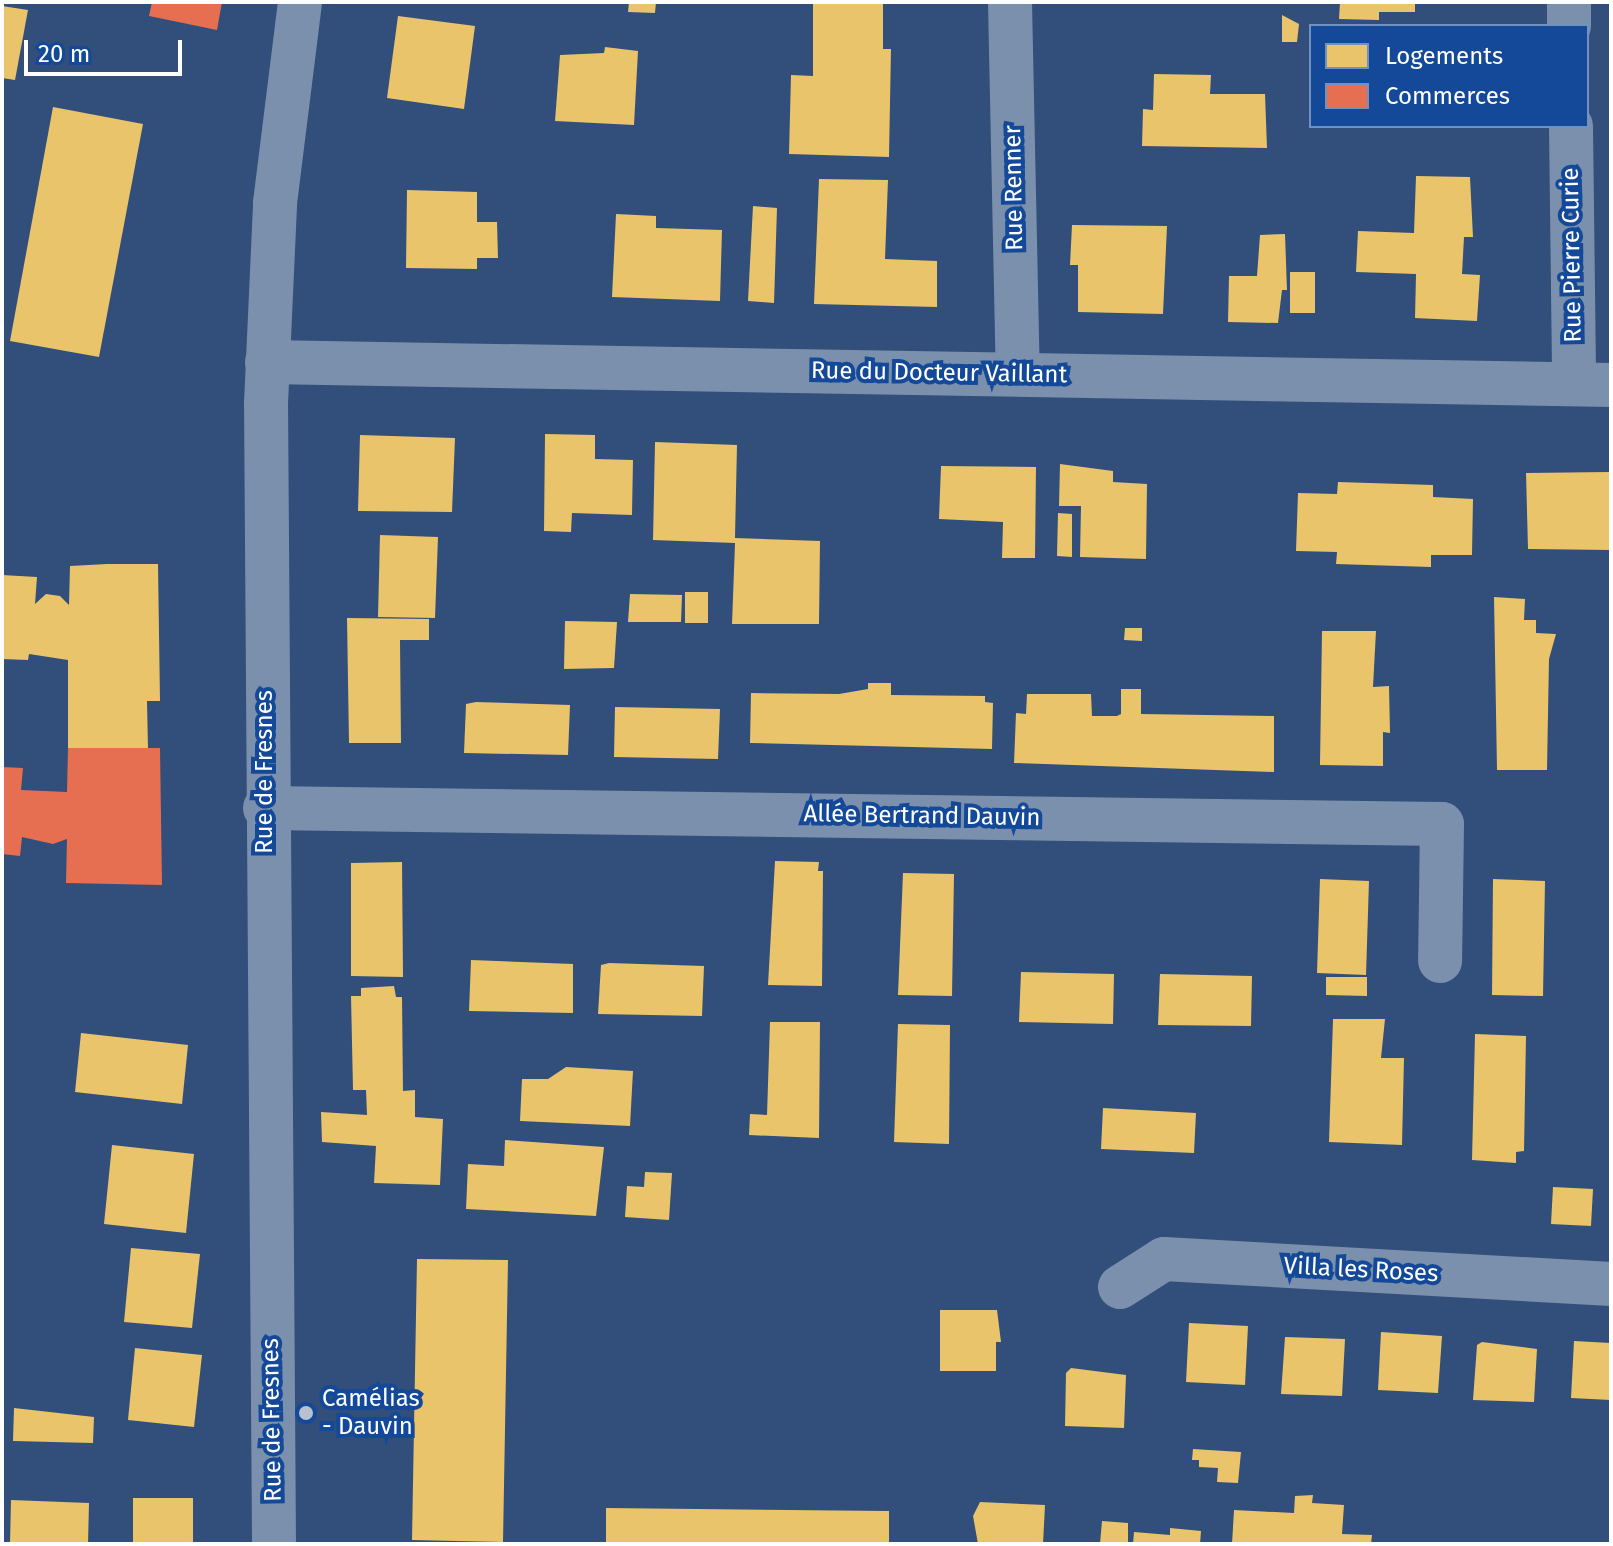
<!DOCTYPE html>
<html>
<head>
<meta charset="utf-8">
<style>
	body { margin:0 }
	#map { position:relative; width:1613px; height:1546px; overflow:hidden; background:#314f7a; font-family:"Fira Sans",sans-serif }
	div>[style] { position:absolute }
	.homes>* { inset:0; background:#e9c46a }
	.shops>* { inset:0; background:#e76f51 }
	.minor>* { height:44px; margin:-22px; padding:0 22px; transform-origin:22px; border-radius:22px; background:#7b90ad }
	.dots>* { width:22px; height:22px; translate:-50% -50%; box-sizing:border-box; border:4px solid #134998; border-radius:50% }
	span { translate:-50% -50%; white-space:nowrap; text-align:center; line-height:1.15; -webkit-text-stroke:8px #134998; paint-order:stroke }
	.street-label { font-size:24px; color:#fff }
	.poi-label { font-size:24px; color:#fff }
	.left { translate:0 -50%; text-align:left }
	.frame { position:absolute; inset:0; border:4px solid #fff; pointer-events:none }
	.legend { position:absolute; left:1309px; top:24px; width:280px; height:104px; box-sizing:border-box; background:#134998; border:2px solid #7192c1; margin:0; padding:10px 14px; list-style:none; font-size:24px; color:#fff }
	.legend li { display:flex; align-items:center; gap:16px; height:40px }
	.legend b { width:40px; border:2px solid #7192c1 }
	.scale { position:absolute; left:24px; top:40px; width:158px; height:36px; box-sizing:border-box; border:4px solid #fff; border-top:0; padding-left:10px; font-size:24px; line-height:28px; white-space:nowrap; color:#fff; -webkit-text-stroke:6px #134998; paint-order:stroke }
</style>
</head>
<body>
<div id="map">
	<div class="homes">
		<div style="clip-path:polygon(629px 2px,656px 2px,655px 13px,628px 12px)"></div>
		<div style="clip-path:polygon(813px 2px,883px 2px,883px 49px,891px 49px,889px 157px,789px 154px,791px 75px,813px 76px)"></div>
		<div style="clip-path:polygon(1340px 2px,1415px 2px,1415px 12px,1379px 12px,1379px 20px,1339px 19px)"></div>
		<div style="clip-path:polygon(2px 6px,28px 10px,15px 80px,2px 78px)"></div>
		<div style="clip-path:polygon(1282px 15px,1299px 24px,1297px 42px,1282px 42px)"></div>
		<div style="clip-path:polygon(398px 16px,475px 26px,464px 109px,387px 98px)"></div>
		<div style="clip-path:polygon(605px 47px,638px 51px,634px 125px,555px 121px,560px 55px,604px 53px)"></div>
		<div style="clip-path:polygon(1154px 74px,1211px 75px,1210px 94px,1265px 94px,1267px 148px,1142px 146px,1143px 109px,1153px 110px)"></div>
		<div style="clip-path:polygon(53px 107px,143px 124px,99px 357px,10px 341px)"></div>
		<div style="clip-path:polygon(1416px 176px,1470px 177px,1473px 237px,1464px 237px,1462px 274px,1480px 275px,1477px 321px,1415px 318px,1416px 274px,1356px 272px,1358px 231px,1414px 233px)"></div>
		<div style="clip-path:polygon(819px 179px,888px 180px,885px 259px,937px 261px,937px 307px,814px 304px)"></div>
		<div style="clip-path:polygon(407px 190px,477px 192px,477px 222px,497px 222px,498px 258px,477px 258px,477px 269px,406px 268px)"></div>
		<div style="clip-path:polygon(753px 206px,777px 208px,774px 303px,748px 301px)"></div>
		<div style="clip-path:polygon(616px 214px,656px 216px,656px 228px,722px 230px,720px 301px,612px 297px)"></div>
		<div style="clip-path:polygon(1072px 225px,1167px 226px,1163px 314px,1078px 312px,1078px 265px,1070px 265px)"></div>
		<div style="clip-path:polygon(1285px 234px,1287px 290px,1282px 290px,1278px 323px,1228px 322px,1229px 276px,1257px 276px,1260px 235px)"></div>
		<div style="clip-path:polygon(1290px 272px,1315px 272px,1315px 313px,1290px 313px)"></div>
		<div style="clip-path:polygon(545px 434px,595px 435px,595px 459px,633px 460px,632px 515px,572px 513px,571px 532px,544px 531px)"></div>
		<div style="clip-path:polygon(360px 435px,455px 438px,452px 512px,358px 511px)"></div>
		<div style="clip-path:polygon(655px 442px,737px 445px,735px 538px,820px 541px,819px 624px,732px 624px,735px 543px,653px 540px)"></div>
		<div style="clip-path:polygon(1060px 464px,1113px 471px,1113px 482px,1147px 484px,1146px 559px,1080px 557px,1081px 506px,1059px 506px)"></div>
		<div style="clip-path:polygon(941px 466px,1036px 467px,1035px 558px,1002px 558px,1003px 522px,939px 519px)"></div>
		<div style="clip-path:polygon(1609px 472px,1610px 550px,1528px 549px,1526px 473px)"></div>
		<div style="clip-path:polygon(1338px 482px,1433px 485px,1433px 497px,1473px 499px,1472px 555px,1431px 555px,1431px 567px,1336px 564px,1337px 552px,1296px 551px,1298px 493px,1337px 494px)"></div>
		<div style="clip-path:polygon(1058px 513px,1072px 514px,1072px 557px,1057px 556px)"></div>
		<div style="clip-path:polygon(380px 535px,438px 537px,435px 618px,378px 617px)"></div>
		<div style="clip-path:polygon(107px 564px,158px 564px,160px 701px,147px 701px,148px 749px,68px 748px,68px 660px,29px 654px,28px 660px,2px 659px,2px 575px,37px 577px,35px 604px,46px 594px,60px 596px,69px 605px,70px 566px)"></div>
		<div style="clip-path:polygon(685px 592px,708px 592px,708px 623px,685px 623px)"></div>
		<div style="clip-path:polygon(630px 594px,682px 595px,681px 622px,628px 622px)"></div>
		<div style="clip-path:polygon(1494px 597px,1525px 599px,1524px 620px,1536px 620px,1536px 633px,1556px 634px,1549px 659px,1547px 770px,1497px 770px)"></div>
		<div style="clip-path:polygon(347px 618px,429px 619px,429px 640px,400px 640px,401px 743px,349px 743px)"></div>
		<div style="clip-path:polygon(565px 621px,617px 622px,614px 668px,564px 669px)"></div>
		<div style="clip-path:polygon(1125px 628px,1142px 628px,1142px 641px,1124px 640px)"></div>
		<div style="clip-path:polygon(1322px 631px,1376px 631px,1373px 687px,1389px 686px,1390px 733px,1383px 732px,1383px 766px,1320px 765px)"></div>
		<div style="clip-path:polygon(868px 683px,891px 683px,891px 695px,985px 696px,985px 702px,993px 703px,992px 749px,750px 743px,751px 693px,839px 694px,868px 689px)"></div>
		<div style="clip-path:polygon(1121px 689px,1141px 689px,1141px 714px,1274px 716px,1274px 772px,1014px 763px,1016px 713px,1026px 714px,1027px 694px,1091px 694px,1092px 716px,1117px 716px,1121px 714px)"></div>
		<div style="clip-path:polygon(476px 702px,570px 705px,568px 755px,464px 753px,466px 704px)"></div>
		<div style="clip-path:polygon(615px 707px,720px 709px,718px 759px,614px 757px)"></div>
		<div style="clip-path:polygon(775px 861px,819px 862px,818px 871px,823px 871px,822px 986px,768px 985px)"></div>
		<div style="clip-path:polygon(402px 862px,403px 977px,351px 976px,351px 863px)"></div>
		<div style="clip-path:polygon(903px 873px,954px 874px,952px 996px,898px 995px)"></div>
		<div style="clip-path:polygon(1320px 879px,1369px 881px,1366px 975px,1317px 973px)"></div>
		<div style="clip-path:polygon(1493px 879px,1545px 881px,1543px 996px,1492px 995px)"></div>
		<div style="clip-path:polygon(471px 960px,573px 964px,573px 1013px,469px 1011px)"></div>
		<div style="clip-path:polygon(609px 963px,704px 966px,702px 1016px,598px 1014px,601px 965px)"></div>
		<div style="clip-path:polygon(1021px 972px,1114px 974px,1113px 1024px,1019px 1022px)"></div>
		<div style="clip-path:polygon(1160px 974px,1252px 976px,1251px 1026px,1158px 1025px)"></div>
		<div style="clip-path:polygon(1326px 977px,1367px 977px,1367px 996px,1326px 995px)"></div>
		<div style="clip-path:polygon(394px 986px,396px 997px,402px 997px,403px 1091px,415px 1090px,415px 1117px,443px 1119px,440px 1185px,374px 1183px,376px 1146px,322px 1142px,321px 1112px,367px 1115px,366px 1090px,353px 1090px,351px 996px,361px 996px,361px 988px)"></div>
		<div style="clip-path:polygon(1333px 1019px,1385px 1019px,1381px 1058px,1404px 1058px,1402px 1145px,1329px 1142px)"></div>
		<div style="clip-path:polygon(770px 1022px,820px 1022px,819px 1138px,749px 1135px,750px 1114px,767px 1115px)"></div>
		<div style="clip-path:polygon(898px 1024px,950px 1025px,949px 1144px,894px 1142px)"></div>
		<div style="clip-path:polygon(81px 1033px,188px 1045px,182px 1104px,75px 1092px)"></div>
		<div style="clip-path:polygon(1475px 1034px,1526px 1036px,1524px 1151px,1516px 1152px,1516px 1163px,1472px 1160px)"></div>
		<div style="clip-path:polygon(566px 1067px,633px 1071px,630px 1126px,520px 1121px,522px 1079px,548px 1079px)"></div>
		<div style="clip-path:polygon(1103px 1108px,1196px 1113px,1194px 1153px,1101px 1149px)"></div>
		<div style="clip-path:polygon(505px 1140px,604px 1147px,596px 1216px,466px 1209px,468px 1164px,504px 1166px)"></div>
		<div style="clip-path:polygon(112px 1145px,194px 1154px,186px 1233px,104px 1224px)"></div>
		<div style="clip-path:polygon(645px 1172px,672px 1173px,669px 1220px,625px 1217px,627px 1186px,644px 1187px)"></div>
		<div style="clip-path:polygon(1553px 1187px,1593px 1189px,1591px 1226px,1551px 1224px)"></div>
		<div style="clip-path:polygon(131px 1248px,200px 1254px,192px 1328px,124px 1322px)"></div>
		<div style="clip-path:polygon(417px 1259px,508px 1260px,503px 1542px,412px 1540px)"></div>
		<div style="clip-path:polygon(940px 1310px,997px 1310px,1001px 1342px,996px 1342px,996px 1371px,940px 1371px)"></div>
		<div style="clip-path:polygon(1189px 1323px,1248px 1326px,1245px 1385px,1186px 1382px)"></div>
		<div style="clip-path:polygon(1381px 1332px,1442px 1336px,1438px 1393px,1378px 1390px)"></div>
		<div style="clip-path:polygon(1285px 1337px,1345px 1339px,1342px 1396px,1281px 1394px)"></div>
		<div style="clip-path:polygon(1574px 1341px,1611px 1343px,1611px 1400px,1571px 1398px)"></div>
		<div style="clip-path:polygon(1482px 1342px,1537px 1349px,1534px 1402px,1473px 1400px,1477px 1345px)"></div>
		<div style="clip-path:polygon(135px 1348px,202px 1355px,194px 1427px,128px 1420px)"></div>
		<div style="clip-path:polygon(1071px 1368px,1126px 1375px,1124px 1428px,1065px 1426px,1066px 1373px)"></div>
		<div style="clip-path:polygon(14px 1408px,94px 1417px,93px 1443px,13px 1441px)"></div>
		<div style="clip-path:polygon(1193px 1449px,1241px 1452px,1238px 1483px,1217px 1482px,1218px 1468px,1199px 1467px,1199px 1460px,1192px 1460px)"></div>
		<div style="clip-path:polygon(1313px 1495px,1312px 1503px,1344px 1505px,1342px 1534px,1372px 1535px,1371px 1544px,1232px 1544px,1234px 1510px,1294px 1513px,1295px 1496px)"></div>
		<div style="clip-path:polygon(133px 1498px,193px 1498px,193px 1544px,133px 1544px)"></div>
		<div style="clip-path:polygon(11px 1500px,89px 1503px,88px 1544px,10px 1544px)"></div>
		<div style="clip-path:polygon(980px 1502px,1045px 1505px,1043px 1544px,978px 1544px,973px 1516px)"></div>
		<div style="clip-path:polygon(606px 1508px,889px 1511px,889px 1544px,606px 1544px)"></div>
		<div style="clip-path:polygon(1102px 1521px,1128px 1523px,1128px 1544px,1100px 1544px)"></div>
		<div style="clip-path:polygon(1170px 1528px,1201px 1531px,1200px 1544px,1133px 1544px,1134px 1532px,1170px 1535px)"></div>
	</div>
	<div class="shops">
		<div style="clip-path:polygon(152px 2px,222px 2px,217px 30px,149px 16px)"></div>
		<div style="clip-path:polygon(68px 748px,160px 748px,162px 885px,66px 883px,67px 839px,53px 844px,22px 837px,20px 856px,2px 854px,2px 767px,23px 768px,21px 790px,67px 792px)"></div>
	</div>
	<div class="minor">
		<div style="left:1010px;top:2px;width:372px;rotate:88.8deg"></div>
		<div style="left:1569px;top:2px;width:24px;rotate:90deg"></div>
		<div style="left:1571px;top:126px;width:258px;rotate:89.3deg"></div>
		<div style="left:267px;top:362px;width:1344px;rotate:0.98deg"></div>
		<div style="left:265px;top:808px;width:1177px;rotate:0.78deg"></div>
		<div style="left:1442px;top:824px;width:137px;rotate:90.8deg"></div>
		<div style="left:1120px;top:1287px;width:52px;rotate:-32.5deg"></div>
		<div style="left:1164px;top:1259px;width:448px;rotate:3.2deg"></div>
		<div style="left:274px;top:1544px;width:1140px;rotate:-90.4deg"></div>
		<div style="left:266px;top:404px;width:201px;rotate:-87.4deg"></div>
		<div style="left:275px;top:203px;width:203px;rotate:-82.9deg"></div>
	</div>
	<div class="dots">
		<div style="left:306px;top:1413px;background:#b7c1d0"></div>
	</div>
	<div class="street-label">
		<span style="left:1014px;top:188px;rotate:-91deg">Rue Renner</span>
		<span style="left:1572px;top:255px;rotate:-91deg">Rue Pierre Curie</span>
		<span style="left:939px;top:373px;rotate:1deg">Rue du Docteur Vaillant</span>
		<span style="left:265px;top:772px;rotate:-90deg">Rue de Fresnes</span>
		<span style="left:922px;top:816px;rotate:1deg">Allée Bertrand Dauvin</span>
		<span style="left:1361px;top:1270px;rotate:3deg">Villa les Roses</span>
		<span style="left:272px;top:1420px;rotate:-91deg">Rue de Fresnes</span>
	</div>
	<div class="poi-label">
		<span class="left" style="left:322px;top:1413px">Camélias<br>- Dauvin</span>
	</div>
	<div class="frame"></div>
	<ul class="legend">
	<li><b style="height:22px;background:#e9c46a"></b>Logements</li>
	<li><b style="height:22px;background:#e76f51"></b>Commerces</li>
	</ul>
	<div class="scale">20 m</div>
</div>
</body>
</html>
